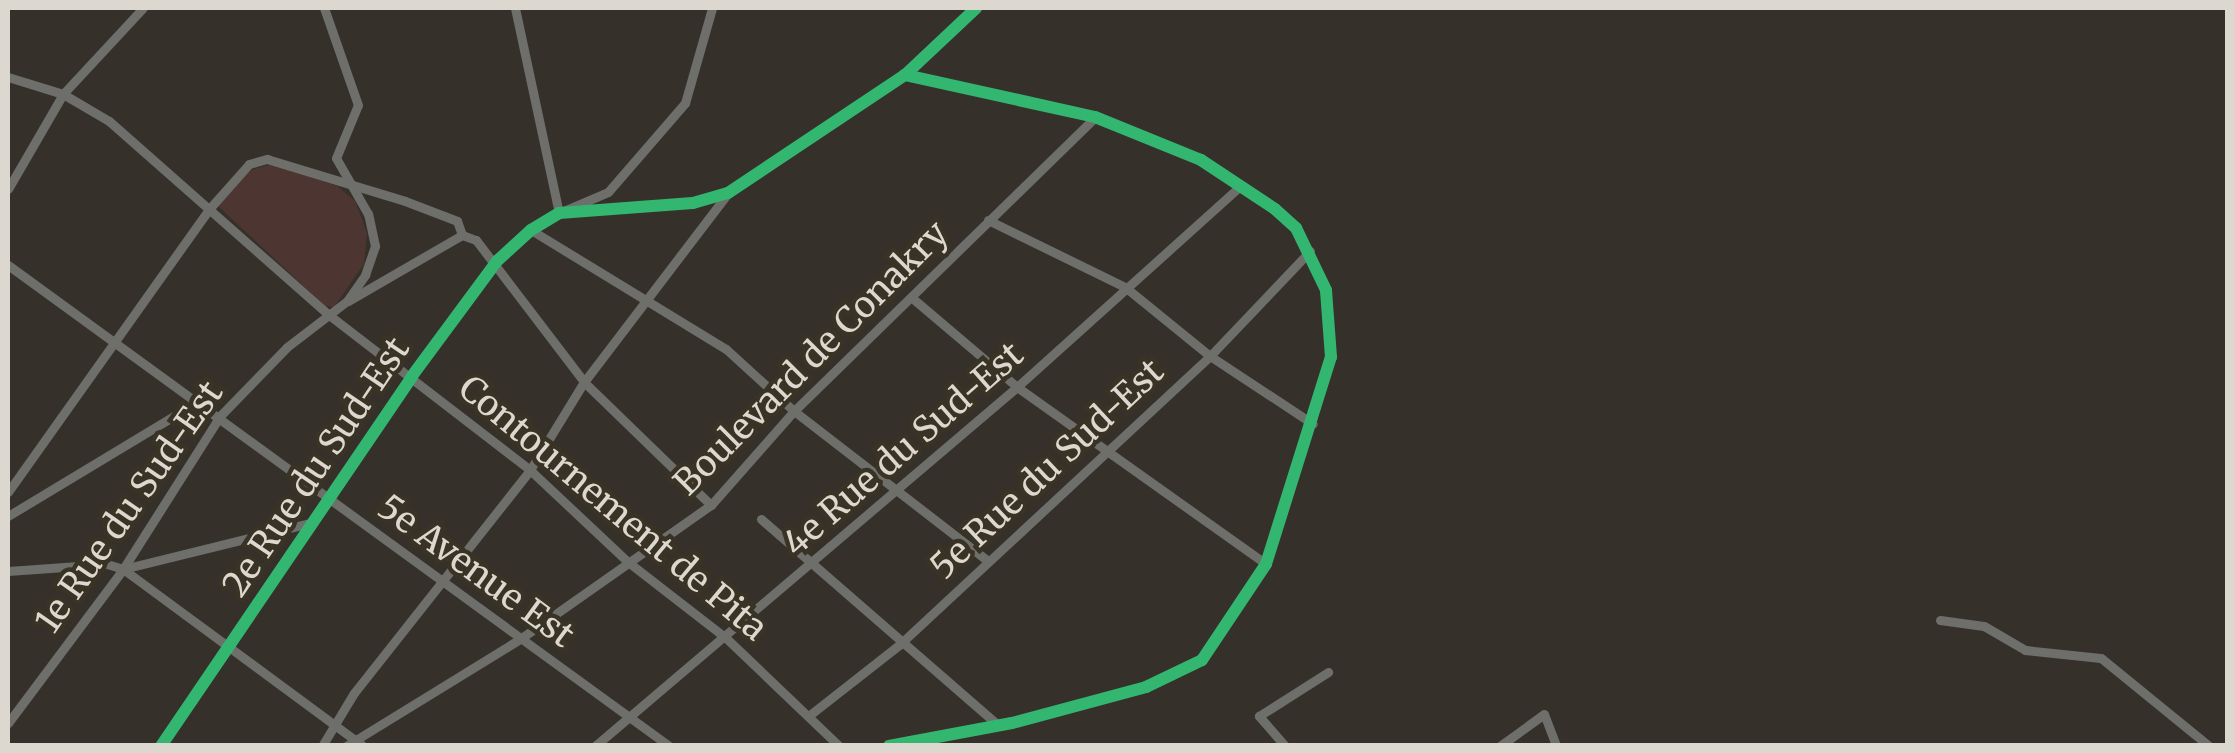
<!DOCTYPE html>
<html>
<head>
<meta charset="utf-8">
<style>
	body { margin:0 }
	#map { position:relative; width:2235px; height:753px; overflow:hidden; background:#35312a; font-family:Merriweather,serif }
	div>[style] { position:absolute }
	.green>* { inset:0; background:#4d3532 }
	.minor>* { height:9px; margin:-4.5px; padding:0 4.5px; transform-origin:4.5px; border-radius:4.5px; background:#6e6e6a }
	.cycleway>* { height:12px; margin:-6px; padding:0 6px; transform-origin:6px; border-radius:6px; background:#33b770 }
	span { translate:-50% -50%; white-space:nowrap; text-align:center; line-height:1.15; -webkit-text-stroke:9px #393325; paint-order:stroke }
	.street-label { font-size:35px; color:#dcd8cf }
	.frame { position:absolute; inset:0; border:10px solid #dcd8cf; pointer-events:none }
</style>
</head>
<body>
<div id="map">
	<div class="green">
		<div style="clip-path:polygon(272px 164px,337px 186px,355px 201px,367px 233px,364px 264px,334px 307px,325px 306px,218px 206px,248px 171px)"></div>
	</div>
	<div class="minor">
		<div style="left:515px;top:8px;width:210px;rotate:77.9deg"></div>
		<div style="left:559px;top:213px;width:53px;rotate:-23.2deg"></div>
		<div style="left:608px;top:192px;width:118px;rotate:-49.1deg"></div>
		<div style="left:685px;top:103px;width:99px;rotate:-74.1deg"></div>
		<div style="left:8px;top:77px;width:58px;rotate:17.2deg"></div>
		<div style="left:63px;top:94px;width:53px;rotate:30.4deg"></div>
		<div style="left:109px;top:121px;width:293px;rotate:41.4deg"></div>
		<div style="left:329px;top:315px;width:254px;rotate:37.6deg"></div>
		<div style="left:530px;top:470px;width:134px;rotate:43.2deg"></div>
		<div style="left:628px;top:562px;width:124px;rotate:37.8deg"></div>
		<div style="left:726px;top:638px;width:156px;rotate:43.7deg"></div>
		<div style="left:8px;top:189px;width:110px;rotate:-59.9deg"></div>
		<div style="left:63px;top:94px;width:117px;rotate:-47.1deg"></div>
		<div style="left:988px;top:220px;width:153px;rotate:26.1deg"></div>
		<div style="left:1125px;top:287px;width:109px;rotate:39.1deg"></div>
		<div style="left:1210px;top:356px;width:123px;rotate:33.4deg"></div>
		<div style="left:531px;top:230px;width:228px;rotate:31.4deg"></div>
		<div style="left:726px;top:349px;width:92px;rotate:42.4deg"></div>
		<div style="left:794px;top:411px;width:245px;rotate:37.7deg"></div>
		<div style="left:8px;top:265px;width:817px;rotate:36.04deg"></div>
		<div style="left:911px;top:297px;width:139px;rotate:40.3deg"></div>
		<div style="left:1017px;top:387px;width:305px;rotate:35.4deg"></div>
		<div style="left:348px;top:301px;width:132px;rotate:-30.1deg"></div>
		<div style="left:462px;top:235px;width:15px;rotate:20deg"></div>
		<div style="left:476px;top:240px;width:178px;rotate:52.7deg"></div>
		<div style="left:584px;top:382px;width:177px;rotate:44.1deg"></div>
		<div style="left:8px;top:492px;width:349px;rotate:-54.6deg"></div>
		<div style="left:210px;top:208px;width:59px;rotate:-48.4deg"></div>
		<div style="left:249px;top:164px;width:19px;rotate:-16deg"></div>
		<div style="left:267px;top:159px;width:144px;rotate:16.9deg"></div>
		<div style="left:405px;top:201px;width:56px;rotate:21deg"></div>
		<div style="left:457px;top:221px;width:15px;rotate:70deg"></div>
		<div style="left:8px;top:516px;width:223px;rotate:-31.1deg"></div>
		<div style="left:761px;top:519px;width:314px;rotate:41deg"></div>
		<div style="left:123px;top:569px;width:298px;rotate:36.4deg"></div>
		<div style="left:8px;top:571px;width:99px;rotate:-4deg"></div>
		<div style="left:107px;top:564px;width:17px;rotate:17deg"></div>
		<div style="left:123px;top:569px;width:193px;rotate:-13.8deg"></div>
		<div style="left:1940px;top:620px;width:44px;rotate:7.8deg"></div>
		<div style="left:1984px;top:626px;width:48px;rotate:30.3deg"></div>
		<div style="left:2025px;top:650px;width:76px;rotate:6deg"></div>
		<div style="left:2101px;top:658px;width:139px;rotate:39.2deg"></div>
		<div style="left:811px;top:714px;width:112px;rotate:-38.1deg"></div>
		<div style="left:899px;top:645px;width:425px;rotate:-42.9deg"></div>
		<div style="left:1210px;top:356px;width:145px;rotate:-46.4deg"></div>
		<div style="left:8px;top:723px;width:192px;rotate:-53.2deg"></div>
		<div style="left:123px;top:569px;width:181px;rotate:-57.6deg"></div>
		<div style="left:220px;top:416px;width:96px;rotate:-45.8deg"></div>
		<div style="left:287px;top:347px;width:76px;rotate:-37.5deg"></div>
		<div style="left:347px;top:301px;width:32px;rotate:-55deg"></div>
		<div style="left:365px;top:275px;width:31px;rotate:-71deg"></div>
		<div style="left:375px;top:246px;width:33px;rotate:-102deg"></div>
		<div style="left:368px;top:214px;width:64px;rotate:-119.7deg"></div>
		<div style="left:336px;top:158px;width:57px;rotate:-67.5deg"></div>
		<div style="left:358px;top:105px;width:103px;rotate:-109.3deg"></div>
		<div style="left:161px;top:746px;width:447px;rotate:-55.8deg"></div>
		<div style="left:412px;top:376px;width:143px;rotate:-53.5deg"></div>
		<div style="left:497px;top:261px;width:46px;rotate:-42.4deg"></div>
		<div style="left:531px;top:230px;width:33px;rotate:-31deg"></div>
		<div style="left:559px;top:213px;width:134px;rotate:-4.3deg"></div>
		<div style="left:693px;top:203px;width:36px;rotate:-16deg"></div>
		<div style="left:728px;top:193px;width:213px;rotate:-33.7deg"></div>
		<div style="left:905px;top:75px;width:98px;rotate:-43.3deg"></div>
		<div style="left:322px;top:746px;width:62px;rotate:-58.9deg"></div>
		<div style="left:354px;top:693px;width:284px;rotate:-51.7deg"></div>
		<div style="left:530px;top:470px;width:103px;rotate:-58.5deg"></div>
		<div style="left:584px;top:382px;width:238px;rotate:-52.7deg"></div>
		<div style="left:346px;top:746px;width:204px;rotate:-31.6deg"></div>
		<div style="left:520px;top:639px;width:233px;rotate:-35.1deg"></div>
		<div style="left:711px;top:505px;width:125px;rotate:-48.6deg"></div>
		<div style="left:794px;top:411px;width:421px;rotate:-44.3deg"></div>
		<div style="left:595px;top:746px;width:554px;rotate:-40.39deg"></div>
		<div style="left:1017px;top:387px;width:300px;rotate:-42deg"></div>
		<div style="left:889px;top:746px;width:125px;rotate:-10.6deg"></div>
		<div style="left:1012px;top:723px;width:139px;rotate:-15deg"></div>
		<div style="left:1146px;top:687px;width:62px;rotate:-25.7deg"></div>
		<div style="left:1202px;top:660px;width:115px;rotate:-56.3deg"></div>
		<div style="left:1266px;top:564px;width:217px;rotate:-72.6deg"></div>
		<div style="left:1331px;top:357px;width:67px;rotate:-94.3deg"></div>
		<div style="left:1326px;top:290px;width:69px;rotate:-115.8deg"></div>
		<div style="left:1296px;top:228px;width:28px;rotate:-138deg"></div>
		<div style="left:1275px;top:209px;width:89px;rotate:-146.5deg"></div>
		<div style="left:1201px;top:160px;width:114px;rotate:-157.9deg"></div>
		<div style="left:1095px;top:117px;width:195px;rotate:-167.5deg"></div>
		<div style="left:1285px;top:746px;width:40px;rotate:-131deg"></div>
		<div style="left:1259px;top:716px;width:82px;rotate:-32.5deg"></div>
		<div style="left:1500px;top:746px;width:54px;rotate:-36deg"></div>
		<div style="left:1544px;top:714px;width:34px;rotate:69deg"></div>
	</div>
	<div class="cycleway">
		<div style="left:161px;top:746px;width:447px;rotate:-55.8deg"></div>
		<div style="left:412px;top:376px;width:143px;rotate:-53.5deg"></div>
		<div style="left:497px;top:261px;width:46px;rotate:-42.4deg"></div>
		<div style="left:531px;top:230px;width:33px;rotate:-31deg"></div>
		<div style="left:559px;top:213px;width:134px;rotate:-4.3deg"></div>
		<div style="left:693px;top:203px;width:36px;rotate:-16deg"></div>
		<div style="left:728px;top:193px;width:213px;rotate:-33.7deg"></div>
		<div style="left:905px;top:75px;width:98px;rotate:-43.3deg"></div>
		<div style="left:889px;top:746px;width:125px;rotate:-10.6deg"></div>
		<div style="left:1012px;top:723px;width:139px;rotate:-15deg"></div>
		<div style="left:1146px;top:687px;width:62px;rotate:-25.7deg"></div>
		<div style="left:1202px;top:660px;width:115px;rotate:-56.3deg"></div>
		<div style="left:1266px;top:564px;width:217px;rotate:-72.6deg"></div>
		<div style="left:1331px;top:357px;width:67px;rotate:-94.3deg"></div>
		<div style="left:1326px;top:290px;width:69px;rotate:-115.8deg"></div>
		<div style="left:1296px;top:228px;width:28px;rotate:-138deg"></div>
		<div style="left:1275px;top:209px;width:89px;rotate:-146.5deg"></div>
		<div style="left:1201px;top:160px;width:114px;rotate:-157.9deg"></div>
		<div style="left:1095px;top:117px;width:195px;rotate:-167.5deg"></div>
	</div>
	<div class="street-label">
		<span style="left:811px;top:358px;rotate:-45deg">Boulevard de Conakry</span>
		<span style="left:903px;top:449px;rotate:-41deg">4e Rue du Sud-Est</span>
		<span style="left:316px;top:467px;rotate:-56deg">2e Rue du Sud-Est</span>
		<span style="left:1047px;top:469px;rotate:-43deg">5e Rue du Sud-Est</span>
		<span style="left:129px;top:507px;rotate:-55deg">1e Rue du Sud-Est</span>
		<span style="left:613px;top:508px;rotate:40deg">Contournement de Pita</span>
		<span style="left:476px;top:571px;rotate:36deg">5e Avenue Est</span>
	</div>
	<div class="frame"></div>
</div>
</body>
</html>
